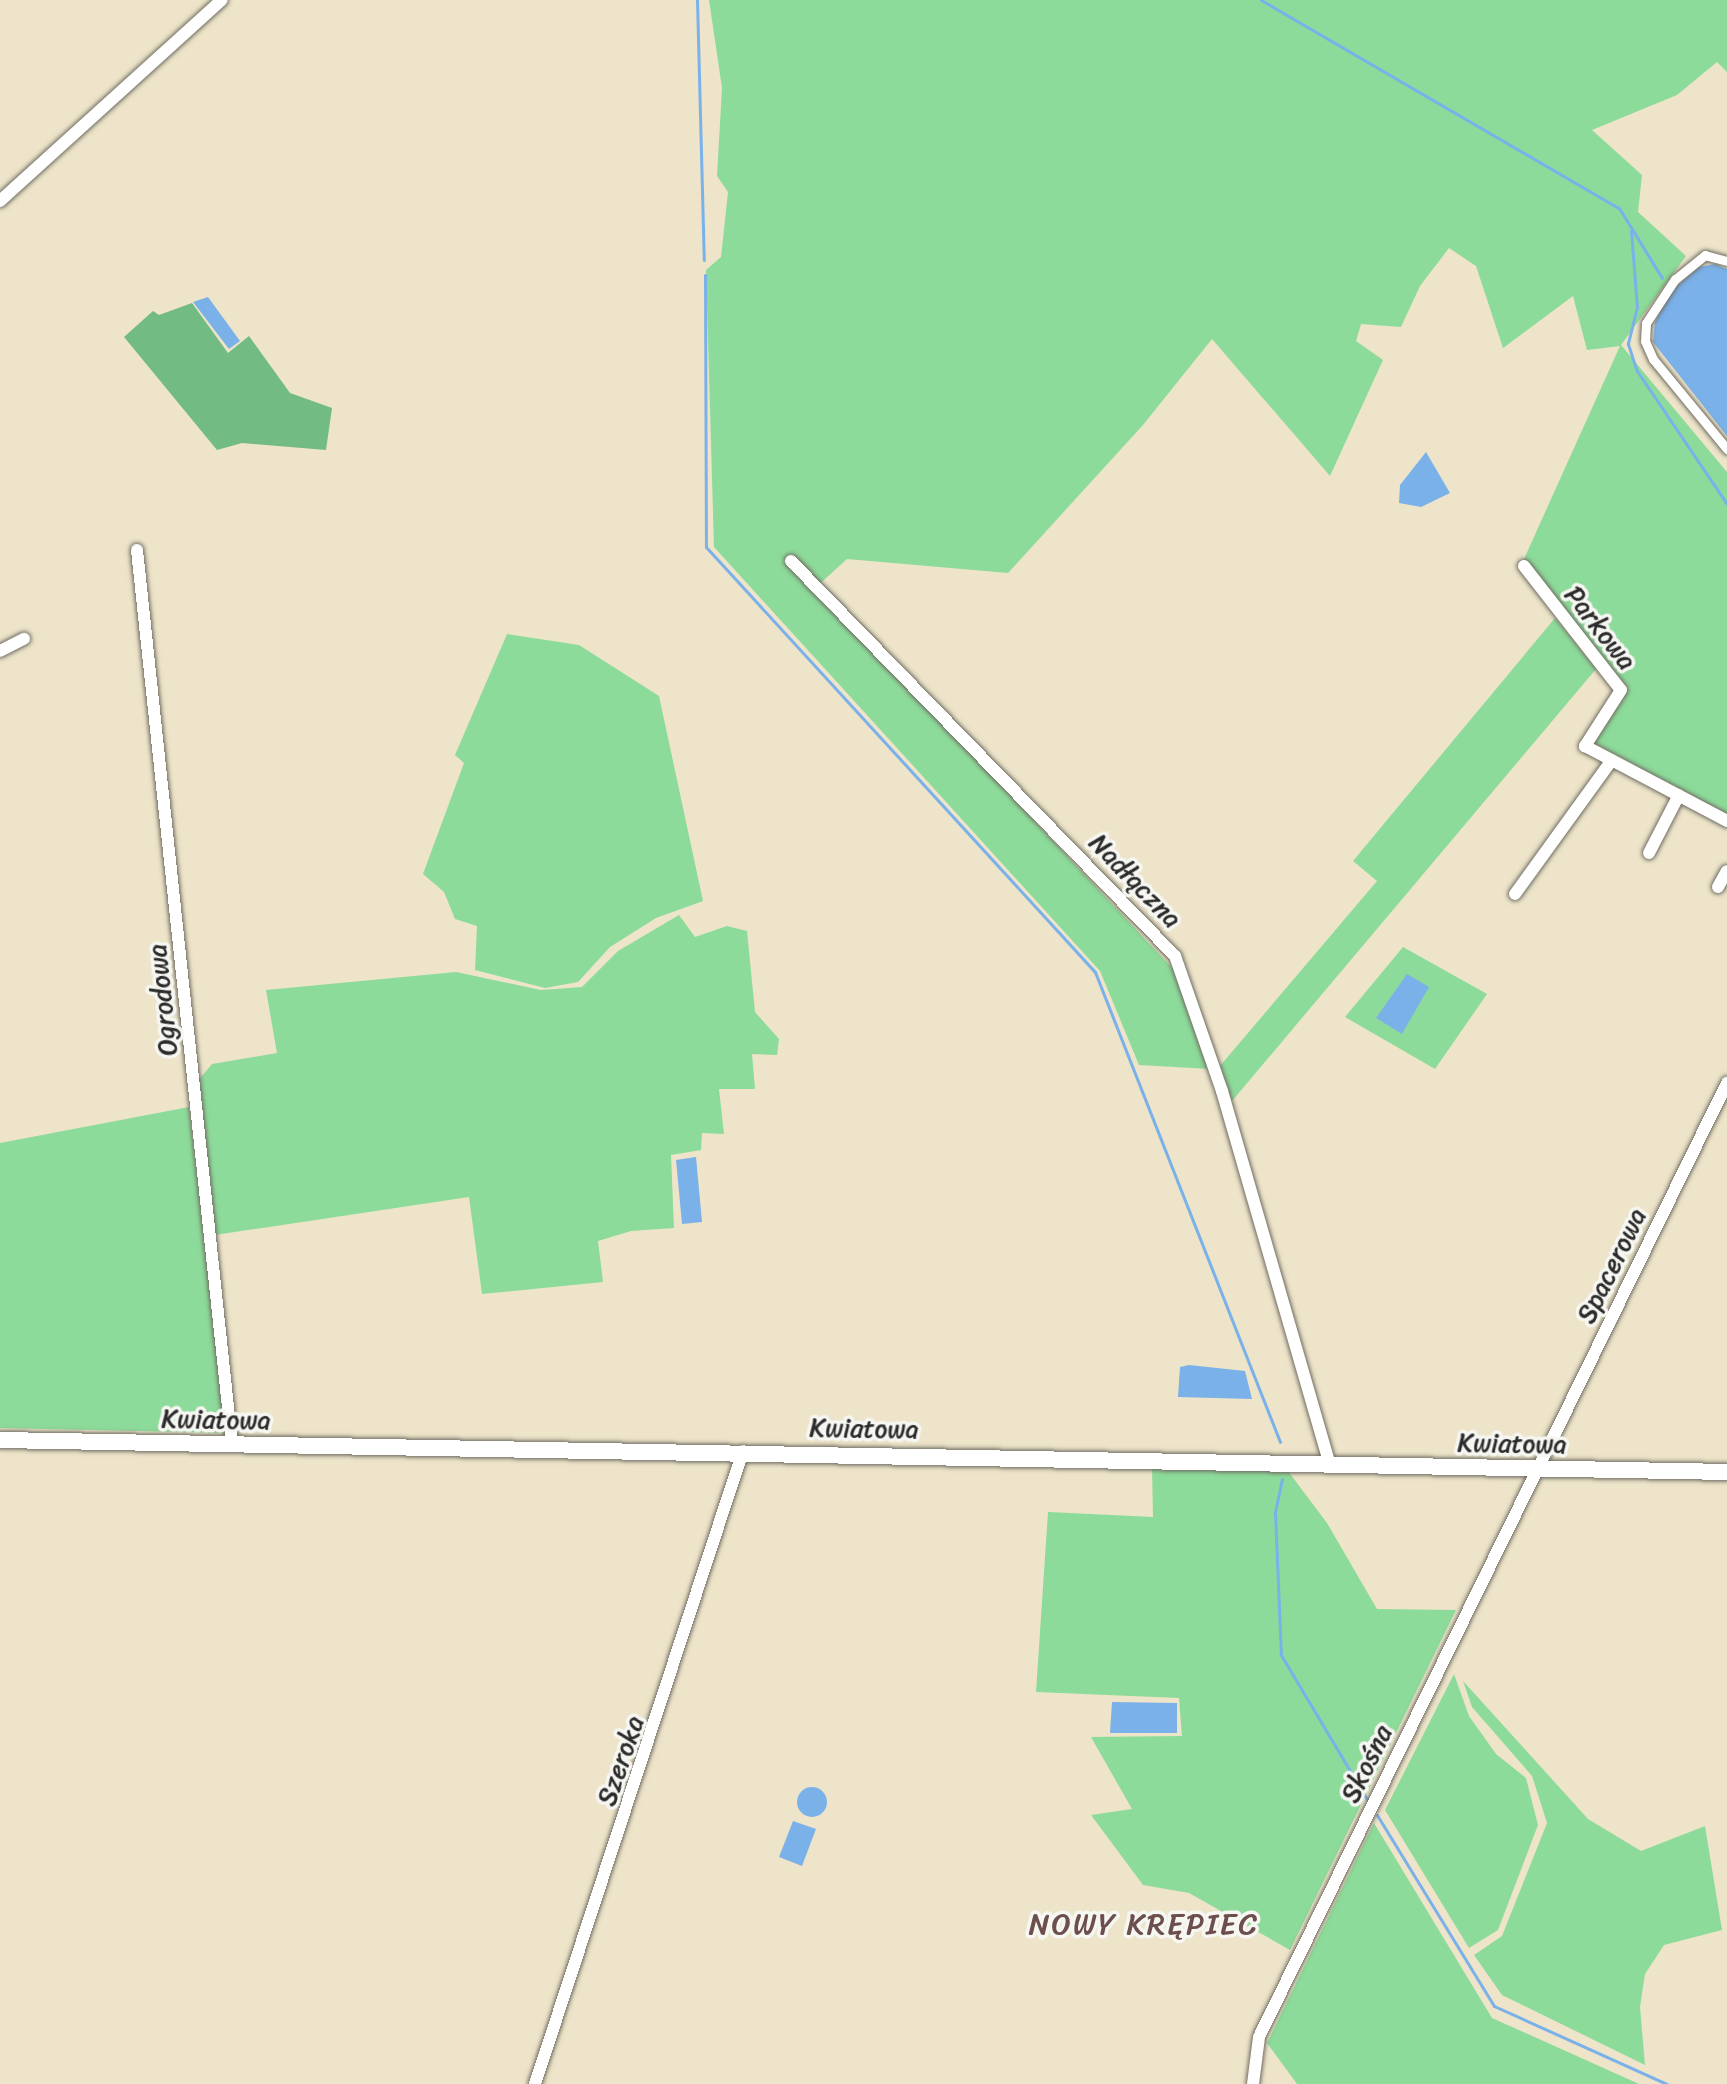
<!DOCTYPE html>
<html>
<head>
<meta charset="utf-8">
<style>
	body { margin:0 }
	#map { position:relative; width:1727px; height:2084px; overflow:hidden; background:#ede4c9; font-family:Sriracha,sans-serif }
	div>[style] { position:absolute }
	.green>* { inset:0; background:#8ddb9a }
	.forest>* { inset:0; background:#72bb82 }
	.water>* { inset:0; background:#7bb1e9 }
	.round { border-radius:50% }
	.stream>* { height:3px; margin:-1.5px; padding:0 1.5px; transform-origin:1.5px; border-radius:1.5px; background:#7bb1e9 }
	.roads { filter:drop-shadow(0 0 2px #6f6c62) drop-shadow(0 0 2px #6f6c62) }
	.pedestrian>* { height:9px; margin:-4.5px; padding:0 4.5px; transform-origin:4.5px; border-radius:4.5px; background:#fff }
	.minor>* { height:12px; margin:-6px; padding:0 6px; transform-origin:6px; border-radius:6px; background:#fff }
	.tertiary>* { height:16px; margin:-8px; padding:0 8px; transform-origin:8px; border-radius:8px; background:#fff }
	span { translate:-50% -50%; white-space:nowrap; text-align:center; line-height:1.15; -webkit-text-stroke:7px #f6f6f2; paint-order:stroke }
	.street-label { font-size:26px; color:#2b2b2b }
	.quarter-label { font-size:30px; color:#6c4e4c; letter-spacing:2px }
</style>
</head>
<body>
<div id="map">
	<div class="green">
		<div style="clip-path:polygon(709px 0,1727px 0,1727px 72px,1717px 62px,1677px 95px,1592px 130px,1642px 175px,1638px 212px,1686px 256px,1621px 345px,1727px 472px,1727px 814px,1592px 742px,1628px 688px,1524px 559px,1620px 346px,1587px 350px,1573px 296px,1503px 348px,1476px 266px,1449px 248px,1420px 286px,1401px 327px,1361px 324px,1356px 341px,1383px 360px,1330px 476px,1212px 339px,1143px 425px,1008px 573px,847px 559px,815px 588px,1176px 972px,1210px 1069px,1139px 1065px,1100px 971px,714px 547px,706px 270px,721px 257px,728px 192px,717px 176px,722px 88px)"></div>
		<div style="clip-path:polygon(1555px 618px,1596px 669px,1232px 1101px,1220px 1066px,1377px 881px,1353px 861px)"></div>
		<div style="clip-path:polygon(507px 634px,579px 645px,659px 696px,703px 901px,656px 918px,610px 947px,578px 982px,545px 988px,475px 970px,477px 926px,455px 919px,444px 892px,423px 874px,464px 763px,455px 755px)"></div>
		<div style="clip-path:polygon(679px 915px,695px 937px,727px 926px,747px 931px,755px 1012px,779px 1039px,777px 1055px,752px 1054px,755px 1089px,719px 1089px,724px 1134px,702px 1133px,701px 1150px,671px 1155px,674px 1228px,631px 1231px,598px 1241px,603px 1282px,482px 1294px,469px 1197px,215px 1235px,197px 1082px,212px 1064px,277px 1053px,266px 990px,456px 972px,541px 990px,582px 987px,618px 951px)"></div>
		<div style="clip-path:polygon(1403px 947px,1487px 994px,1435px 1069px,1345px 1017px)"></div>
		<div style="clip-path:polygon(189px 1107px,228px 1433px,0 1428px,0 1143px)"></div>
		<div style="clip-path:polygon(1152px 1467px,1288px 1471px,1327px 1523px,1377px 1609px,1456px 1610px,1290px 1950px,1189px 1893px,1143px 1885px,1091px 1815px,1132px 1809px,1091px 1737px,1182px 1736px,1179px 1698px,1036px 1692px,1048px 1512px,1153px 1517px)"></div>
		<div style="clip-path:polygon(1454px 1674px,1469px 1716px,1496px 1754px,1526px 1778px,1538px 1825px,1498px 1930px,1469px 1948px,1385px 1810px)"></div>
		<div style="clip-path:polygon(1463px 1681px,1588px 1819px,1641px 1851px,1705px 1826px,1722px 1930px,1664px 1945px,1645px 1974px,1640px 2007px,1645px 2065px,1502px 1995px,1474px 1955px,1502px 1936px,1547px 1823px,1532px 1776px,1472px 1707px)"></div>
		<div style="clip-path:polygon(1374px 1823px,1492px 2018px,1639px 2084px,1297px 2084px,1267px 2043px)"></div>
	</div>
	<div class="forest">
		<div style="clip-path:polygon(192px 303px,228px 353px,249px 336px,290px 393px,332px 408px,326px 450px,242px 443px,217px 450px,124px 337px,153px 311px,159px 315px)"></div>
	</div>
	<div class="water">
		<div style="clip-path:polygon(1715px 264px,1727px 269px,1727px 436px,1653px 342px,1655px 322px,1671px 291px,1699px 267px)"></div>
		<div style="clip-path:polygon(208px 297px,240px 341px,229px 349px,193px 302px)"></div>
		<div style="clip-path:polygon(1426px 452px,1450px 493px,1421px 507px,1399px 503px,1400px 485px)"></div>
		<div style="clip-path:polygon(1407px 974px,1429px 987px,1402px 1034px,1376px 1018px)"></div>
		<div style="clip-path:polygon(696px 1157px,702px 1222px,682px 1224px,676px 1160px)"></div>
		<div style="clip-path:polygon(1189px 1365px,1245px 1371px,1252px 1399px,1178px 1397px,1180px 1367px)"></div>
		<div style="clip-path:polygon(1112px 1702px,1177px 1703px,1177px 1733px,1110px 1733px)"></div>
		<div class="round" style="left:797px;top:1787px;width:30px;height:30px"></div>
		<div style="clip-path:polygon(793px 1821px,816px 1829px,802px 1866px,779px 1857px)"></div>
	</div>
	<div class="stream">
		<div style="left:697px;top:0;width:260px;rotate:88.5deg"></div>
		<div style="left:1261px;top:0;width:414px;rotate:30.2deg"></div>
		<div style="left:1619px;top:208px;width:82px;rotate:58.4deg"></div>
		<div style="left:1631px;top:231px;width:76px;rotate:85.5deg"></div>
		<div style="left:1637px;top:307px;width:38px;rotate:104deg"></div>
		<div style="left:1628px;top:344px;width:28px;rotate:72deg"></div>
		<div style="left:1637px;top:371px;width:161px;rotate:55.9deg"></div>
		<div style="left:705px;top:275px;width:272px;rotate:89.8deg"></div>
		<div style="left:706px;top:547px;width:576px;rotate:47.53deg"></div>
		<div style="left:1095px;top:972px;width:505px;rotate:68.51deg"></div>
		<div style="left:1282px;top:1479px;width:35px;rotate:102deg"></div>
		<div style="left:1275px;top:1513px;width:142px;rotate:87.6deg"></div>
		<div style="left:1281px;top:1655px;width:168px;rotate:59.2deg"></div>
		<div style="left:1377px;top:1815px;width:224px;rotate:58.5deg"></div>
		<div style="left:1494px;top:2006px;width:190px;rotate:24.3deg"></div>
	</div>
	<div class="roads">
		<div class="pedestrian">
			<div style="left:1727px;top:261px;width:23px;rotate:-165deg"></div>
			<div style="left:1705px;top:255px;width:38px;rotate:141deg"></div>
			<div style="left:1675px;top:279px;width:53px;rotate:123.4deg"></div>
			<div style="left:1646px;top:323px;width:18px;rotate:93deg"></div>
			<div style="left:1645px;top:341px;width:20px;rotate:66deg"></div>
			<div style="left:1653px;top:359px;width:117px;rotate:50.6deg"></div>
		</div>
		<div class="minor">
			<div style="left:0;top:201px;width:299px;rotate:-42.2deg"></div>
			<div style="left:137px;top:550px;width:900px;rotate:83.94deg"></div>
			<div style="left:791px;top:561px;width:551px;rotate:45.81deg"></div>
			<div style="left:1175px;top:956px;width:143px;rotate:70.8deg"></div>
			<div style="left:1222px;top:1091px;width:388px;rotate:73.9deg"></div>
			<div style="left:1524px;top:566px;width:157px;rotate:52deg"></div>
			<div style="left:1621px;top:690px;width:67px;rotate:122.7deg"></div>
			<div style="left:1585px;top:746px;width:161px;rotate:27.8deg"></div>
			<div style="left:0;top:651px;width:27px;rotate:-27deg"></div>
			<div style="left:1649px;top:853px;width:65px;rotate:-62.7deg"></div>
			<div style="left:1718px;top:887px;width:18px;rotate:-61deg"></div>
			<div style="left:1515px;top:894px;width:165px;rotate:-54.1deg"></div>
			<div style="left:535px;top:2084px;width:666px;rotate:-71.81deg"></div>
			<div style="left:1253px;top:2084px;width:47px;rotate:-82.7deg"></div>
			<div style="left:1259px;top:2037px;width:1063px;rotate:-63.87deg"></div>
		</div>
		<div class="tertiary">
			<div style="left:0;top:1440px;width:1727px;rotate:1.06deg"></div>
		</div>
	</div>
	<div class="street-label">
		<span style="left:1600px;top:628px;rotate:52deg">Parkowa</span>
		<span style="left:1135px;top:881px;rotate:46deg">Nadłączna</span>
		<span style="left:163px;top:1000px;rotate:-96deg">Ogrodowa</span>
		<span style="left:1612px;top:1266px;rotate:-64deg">Spacerowa</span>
		<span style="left:216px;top:1420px;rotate:1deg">Kwiatowa</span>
		<span style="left:864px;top:1429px;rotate:1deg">Kwiatowa</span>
		<span style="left:1512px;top:1444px;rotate:1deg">Kwiatowa</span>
		<span style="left:621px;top:1761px;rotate:-71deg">Szeroka</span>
		<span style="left:1367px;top:1764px;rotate:-64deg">Skośna</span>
	</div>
	<div class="quarter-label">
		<span style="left:1144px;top:1924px">NOWY KRĘPIEC</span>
	</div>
</div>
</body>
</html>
